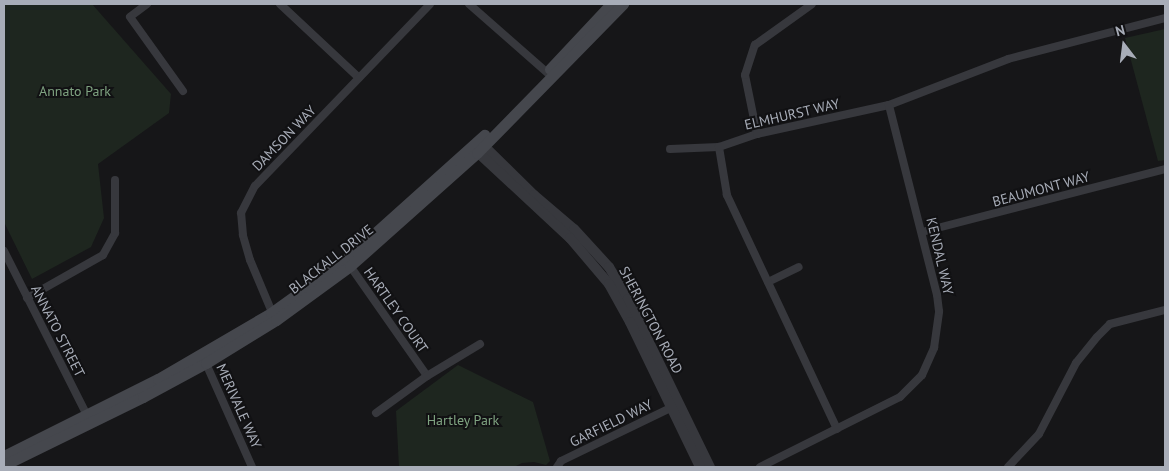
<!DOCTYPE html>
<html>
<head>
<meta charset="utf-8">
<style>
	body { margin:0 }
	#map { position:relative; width:1169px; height:471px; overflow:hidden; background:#161618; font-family:"PT Sans",sans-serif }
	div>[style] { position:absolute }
	.green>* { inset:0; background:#1e261f }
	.minor>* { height:8px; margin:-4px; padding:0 4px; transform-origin:4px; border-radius:4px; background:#37383d }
	.tertiary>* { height:10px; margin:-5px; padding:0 5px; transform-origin:5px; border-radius:5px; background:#37383d }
	.secondary>* { height:11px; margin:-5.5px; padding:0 5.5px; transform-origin:5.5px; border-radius:5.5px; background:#45474d }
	span { translate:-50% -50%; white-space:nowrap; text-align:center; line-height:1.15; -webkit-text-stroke:4px #111113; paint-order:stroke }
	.park-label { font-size:14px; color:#7fa381 }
	.street-label { font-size:14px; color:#a8adb8 }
	.frame { position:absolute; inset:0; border:5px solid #a8adb8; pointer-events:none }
	.north { position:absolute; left:1099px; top:20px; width:50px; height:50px; -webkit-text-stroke:4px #111113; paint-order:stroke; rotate:345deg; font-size:14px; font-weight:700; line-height:20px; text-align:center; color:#a8adb8 }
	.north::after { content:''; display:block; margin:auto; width:18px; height:22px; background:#a8adb8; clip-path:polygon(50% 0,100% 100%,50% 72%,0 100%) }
</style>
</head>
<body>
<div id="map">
	<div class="green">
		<div style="clip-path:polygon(4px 4px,92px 4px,171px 94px,169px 113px,98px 164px,104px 218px,91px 247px,32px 279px,4px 222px)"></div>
		<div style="clip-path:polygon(1165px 29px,1165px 160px,1158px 161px,1125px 38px)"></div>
		<div style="clip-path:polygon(458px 365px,533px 402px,550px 461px,546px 465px,534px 462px,522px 463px,514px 467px,399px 467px,396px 411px)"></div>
	</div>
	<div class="minor">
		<div style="left:147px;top:4px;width:21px;rotate:143deg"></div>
		<div style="left:130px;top:17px;width:91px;rotate:54.4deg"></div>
		<div style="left:280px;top:4px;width:108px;rotate:43.1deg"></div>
		<div style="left:469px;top:4px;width:111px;rotate:41.3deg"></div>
		<div style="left:757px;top:134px;width:60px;rotate:-101.5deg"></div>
		<div style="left:745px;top:75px;width:32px;rotate:-72deg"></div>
		<div style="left:755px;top:45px;width:70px;rotate:-35.7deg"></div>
		<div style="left:670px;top:149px;width:49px;rotate:-2.3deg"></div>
		<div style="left:922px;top:232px;width:251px;rotate:-14.5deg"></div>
		<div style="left:4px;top:251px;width:188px;rotate:63.2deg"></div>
		<div style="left:348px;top:263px;width:138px;rotate:55deg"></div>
		<div style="left:768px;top:282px;width:34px;rotate:-26deg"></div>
		<div style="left:27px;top:298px;width:87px;rotate:-29.5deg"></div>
		<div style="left:103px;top:255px;width:25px;rotate:-61deg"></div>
		<div style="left:115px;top:233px;width:53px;rotate:-90deg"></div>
		<div style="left:274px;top:317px;width:62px;rotate:-112.8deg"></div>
		<div style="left:250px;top:260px;width:26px;rotate:-106deg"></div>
		<div style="left:243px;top:235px;width:22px;rotate:-95deg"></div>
		<div style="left:241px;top:213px;width:30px;rotate:-63deg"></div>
		<div style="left:255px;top:186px;width:252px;rotate:-46.1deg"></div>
		<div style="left:204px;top:359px;width:118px;rotate:66deg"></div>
		<div style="left:376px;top:413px;width:63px;rotate:-36deg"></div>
		<div style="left:427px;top:376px;width:62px;rotate:-31.1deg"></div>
		<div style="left:837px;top:429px;width:259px;rotate:-115.2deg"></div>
		<div style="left:727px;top:195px;width:49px;rotate:-99.5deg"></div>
		<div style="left:719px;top:147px;width:40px;rotate:-18.9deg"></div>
		<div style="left:757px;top:134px;width:135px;rotate:-12.4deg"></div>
		<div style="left:889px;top:105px;width:128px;rotate:-21.1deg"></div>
		<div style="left:1008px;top:59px;width:162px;rotate:-14.6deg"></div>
		<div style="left:557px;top:467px;width:7px;rotate:-56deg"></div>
		<div style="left:561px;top:461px;width:127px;rotate:-25.8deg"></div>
		<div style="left:760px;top:467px;width:157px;rotate:-26.6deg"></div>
		<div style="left:900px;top:397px;width:31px;rotate:-45deg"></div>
		<div style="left:922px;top:375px;width:30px;rotate:-66deg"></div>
		<div style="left:934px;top:348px;width:37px;rotate:-82deg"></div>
		<div style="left:939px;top:311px;width:16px;rotate:-97deg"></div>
		<div style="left:937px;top:295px;width:196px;rotate:-104.2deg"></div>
		<div style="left:1008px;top:467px;width:45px;rotate:-46.8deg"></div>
		<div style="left:1039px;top:434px;width:80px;rotate:-62.5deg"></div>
		<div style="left:1076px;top:363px;width:33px;rotate:-51deg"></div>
		<div style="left:1097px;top:337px;width:18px;rotate:-45deg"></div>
		<div style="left:1110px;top:324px;width:57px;rotate:-14.3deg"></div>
	</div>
	<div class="tertiary">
		<div style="left:479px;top:141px;width:77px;rotate:44.5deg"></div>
		<div style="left:534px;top:195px;width:52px;rotate:40.4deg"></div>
		<div style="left:574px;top:229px;width:52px;rotate:47.4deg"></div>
		<div style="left:609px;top:267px;width:37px;rotate:59deg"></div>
		<div style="left:628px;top:299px;width:187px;rotate:64deg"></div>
		<div style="left:472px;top:147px;width:134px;rotate:42.9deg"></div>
		<div style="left:570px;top:238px;width:60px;rotate:49.7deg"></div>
		<div style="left:609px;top:284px;width:43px;rotate:61.1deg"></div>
		<div style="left:630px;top:322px;width:161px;rotate:64.2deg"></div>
	</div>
	<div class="secondary">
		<div style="left:550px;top:69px;width:89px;rotate:-46.8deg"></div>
		<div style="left:4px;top:456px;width:172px;rotate:-26.6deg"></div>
		<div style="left:158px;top:379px;width:131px;rotate:-30.3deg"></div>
		<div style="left:271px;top:313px;width:92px;rotate:-35.8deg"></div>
		<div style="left:346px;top:259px;width:186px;rotate:-41.9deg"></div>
		<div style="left:4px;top:465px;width:155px;rotate:-26.1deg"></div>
		<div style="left:143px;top:397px;width:72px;rotate:-28.4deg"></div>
		<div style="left:206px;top:363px;width:82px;rotate:-31.6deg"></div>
		<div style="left:276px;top:320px;width:92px;rotate:-36.1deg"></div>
		<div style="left:350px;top:266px;width:170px;rotate:-41.7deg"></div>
		<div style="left:477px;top:153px;width:209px;rotate:-45.6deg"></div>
	</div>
	<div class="park-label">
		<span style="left:75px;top:91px">Annato Park</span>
		<span style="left:463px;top:420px">Hartley Park</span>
	</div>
	<div class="street-label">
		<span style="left:792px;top:114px;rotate:-13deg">ELMHURST WAY</span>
		<span style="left:284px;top:138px;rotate:-46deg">DAMSON WAY</span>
		<span style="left:1041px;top:189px;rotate:-15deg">BEAUMONT WAY</span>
		<span style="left:940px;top:256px;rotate:77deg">KENDAL WAY</span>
		<span style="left:331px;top:259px;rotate:-38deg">BLACKALL DRIVE</span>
		<span style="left:396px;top:310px;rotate:55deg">HARTLEY COURT</span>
		<span style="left:651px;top:320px;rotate:62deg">SHERINGTON ROAD</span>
		<span style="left:58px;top:331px;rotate:63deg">ANNATO STREET</span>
		<span style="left:239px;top:406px;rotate:66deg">MERIVALE WAY</span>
		<span style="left:611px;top:423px;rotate:-26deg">GARFIELD WAY</span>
	</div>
	<div class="frame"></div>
	<div class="north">N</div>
</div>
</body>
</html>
